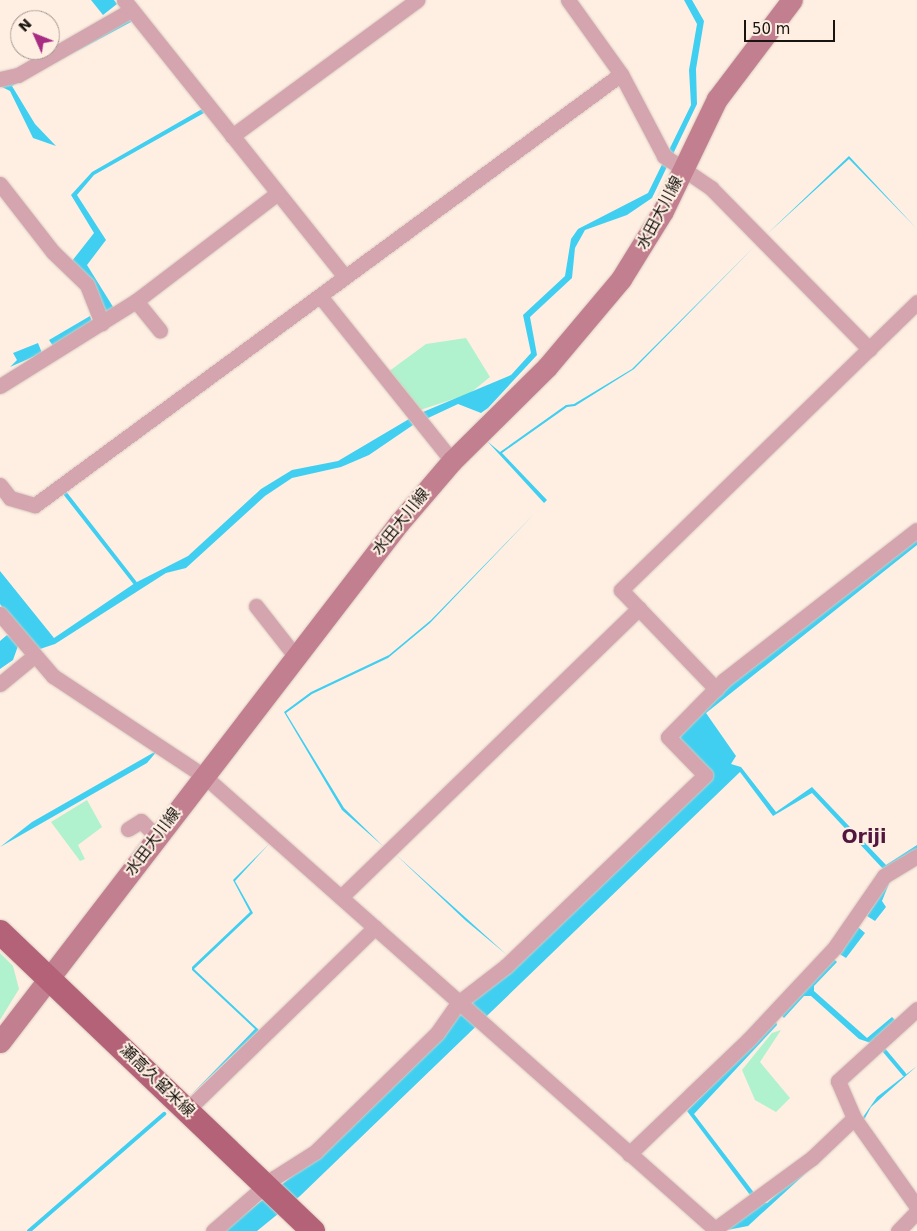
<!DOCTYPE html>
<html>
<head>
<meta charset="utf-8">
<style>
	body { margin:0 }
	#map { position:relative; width:917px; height:1231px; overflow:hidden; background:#ffefe3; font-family:"DejaVu Sans","Noto Sans JP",sans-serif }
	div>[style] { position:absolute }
	.green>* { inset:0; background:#aff2cd }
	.water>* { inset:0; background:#41cff1 }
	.stream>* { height:4px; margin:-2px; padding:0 2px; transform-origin:2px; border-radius:2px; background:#41cff1 }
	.roads { filter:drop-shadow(0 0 1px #daccc1) drop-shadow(0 0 1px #daccc1) }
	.street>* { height:15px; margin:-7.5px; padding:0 7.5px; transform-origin:7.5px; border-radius:7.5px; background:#d4a5af }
	.secondary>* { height:21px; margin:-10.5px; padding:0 10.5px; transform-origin:10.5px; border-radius:10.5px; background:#c27f8f }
	.primary>* { height:24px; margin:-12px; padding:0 12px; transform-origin:12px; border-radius:12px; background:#b46277 }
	span { translate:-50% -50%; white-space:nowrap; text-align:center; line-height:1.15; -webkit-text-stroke:4px #ffefe3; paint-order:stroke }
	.street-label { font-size:16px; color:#191410 }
	.quarter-label { font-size:19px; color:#51163e; font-weight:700 }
	.north { position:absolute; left:10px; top:10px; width:50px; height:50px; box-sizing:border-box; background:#ffefe3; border:1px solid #a3978f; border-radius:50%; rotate:314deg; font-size:14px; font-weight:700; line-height:20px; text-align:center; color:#191410 }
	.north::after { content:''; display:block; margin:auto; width:18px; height:22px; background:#a62d82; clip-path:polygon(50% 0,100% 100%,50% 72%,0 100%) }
	.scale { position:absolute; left:744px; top:20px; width:91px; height:22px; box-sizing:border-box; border:2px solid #191410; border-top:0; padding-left:6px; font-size:15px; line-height:18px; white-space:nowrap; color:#191410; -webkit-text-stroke:4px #ffefe3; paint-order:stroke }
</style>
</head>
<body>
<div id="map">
	<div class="green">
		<div style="clip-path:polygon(466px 338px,490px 377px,469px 394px,417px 411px,388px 372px,426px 344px)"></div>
		<div style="clip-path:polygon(87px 800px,102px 827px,78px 845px,85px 859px,80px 861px,51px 822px)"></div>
		<div style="clip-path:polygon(0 953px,13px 966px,19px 989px,0 1020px)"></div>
		<div style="clip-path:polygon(781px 1030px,760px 1062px,790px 1098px,776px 1112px,755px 1100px,742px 1070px,772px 1033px)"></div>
	</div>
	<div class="water">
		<div style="clip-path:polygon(91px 0,114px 0,117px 4px,103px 15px)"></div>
		<div style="clip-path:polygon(684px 0,692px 0,704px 21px,696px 69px,697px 104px,652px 198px,627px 215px,585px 230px,575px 248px,572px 278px,530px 317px,537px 355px,488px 408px,481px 413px,458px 404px,426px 419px,423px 412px,511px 375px,531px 353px,523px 315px,565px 276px,571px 239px,578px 229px,648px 193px,691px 105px,689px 70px,697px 24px)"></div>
		<div style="clip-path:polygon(131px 19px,131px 22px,12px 86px,35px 124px,56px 146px,33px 138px,10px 91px,0 86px,29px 77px)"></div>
		<div style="clip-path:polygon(202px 109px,204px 113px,94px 175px,77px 195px,106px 240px,87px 265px,115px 310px,108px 315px,72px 261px,94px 233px,71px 195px,92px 172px)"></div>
		<div style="clip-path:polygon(849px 156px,917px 229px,849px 159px,766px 235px)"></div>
		<div style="clip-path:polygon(758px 243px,634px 369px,575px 406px,567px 407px,502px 453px,547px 500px,544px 503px,487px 441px,500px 452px,566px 405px,574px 404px,632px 369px)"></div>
		<div style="clip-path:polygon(90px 316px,92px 322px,53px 346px,49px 340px)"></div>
		<div style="clip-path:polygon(38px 343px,42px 353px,10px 367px,17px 360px,13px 353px)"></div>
		<div style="clip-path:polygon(409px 419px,413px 425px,369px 455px,341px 467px,292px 478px,265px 496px,186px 568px,166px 573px,55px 644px,40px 649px,18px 646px,13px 660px,0 669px,0 641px,7px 635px,12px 639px,8px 616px,0 604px,0 571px,54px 638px,135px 583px,188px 556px,261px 489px,292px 470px,338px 461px)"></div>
		<div style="clip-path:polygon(536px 512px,430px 623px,388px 658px,312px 694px,286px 713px,344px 808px,384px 847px,342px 810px,284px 712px,311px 692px,389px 655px,431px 620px)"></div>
		<div style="clip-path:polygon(917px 539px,917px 545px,706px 713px,736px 756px,731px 764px,741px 767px,776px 812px,812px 787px,886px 865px,917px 845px,917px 851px,884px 870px,812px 793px,773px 816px,740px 772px,300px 1196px,257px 1231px,224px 1231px,316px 1157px,451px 1018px,711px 775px,676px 739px,728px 684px)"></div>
		<div style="clip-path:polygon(158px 750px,147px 763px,0 847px,32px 822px)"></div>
		<div style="clip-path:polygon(270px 843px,235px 881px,253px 913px,194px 969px,259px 1030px,191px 1095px,255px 1029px,192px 970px,192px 967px,250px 912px,233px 880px)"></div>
		<div style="clip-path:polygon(394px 853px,507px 955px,465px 920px)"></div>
		<div style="clip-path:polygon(890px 881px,882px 901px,886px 907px,875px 921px,867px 916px)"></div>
		<div style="clip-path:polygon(858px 927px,865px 933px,846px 958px,838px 953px)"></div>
		<div style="clip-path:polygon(834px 959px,837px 962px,814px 986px,814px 991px,867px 1038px,892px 1017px,896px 1021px,871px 1043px,859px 1039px,811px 996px,804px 996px,784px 1018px,781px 1015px)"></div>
		<div style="clip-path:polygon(776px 1021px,777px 1025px,694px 1114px,755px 1194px,750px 1195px,687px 1111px)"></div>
		<div style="clip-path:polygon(917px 1066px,871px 1107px,865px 1118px,842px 1140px,748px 1226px,722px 1231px,758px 1203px,767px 1203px,861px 1120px,877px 1097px)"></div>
	</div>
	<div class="stream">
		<div style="left:64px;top:492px;width:115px;rotate:52deg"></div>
		<div style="left:883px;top:1049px;width:33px;rotate:50deg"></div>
		<div style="left:29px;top:1231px;width:179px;rotate:-40.9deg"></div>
	</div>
	<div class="roads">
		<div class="street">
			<div style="left:124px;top:0;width:354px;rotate:51.4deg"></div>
			<div style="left:568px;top:0;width:91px;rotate:54.4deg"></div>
			<div style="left:621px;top:74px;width:93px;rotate:62.3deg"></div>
			<div style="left:664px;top:156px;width:57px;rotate:34.2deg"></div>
			<div style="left:711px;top:188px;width:226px;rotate:45.5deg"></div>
			<div style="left:0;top:79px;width:18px;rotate:-13deg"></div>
			<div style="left:18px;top:75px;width:130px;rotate:-29.9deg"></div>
			<div style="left:232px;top:136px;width:230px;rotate:-36.3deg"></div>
			<div style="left:0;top:184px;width:86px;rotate:52.1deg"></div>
			<div style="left:53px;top:252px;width:47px;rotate:44.1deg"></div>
			<div style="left:87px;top:285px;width:41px;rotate:68.5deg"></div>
			<div style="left:320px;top:296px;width:211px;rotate:51.3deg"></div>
			<div style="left:136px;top:301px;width:38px;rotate:51deg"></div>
			<div style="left:0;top:386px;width:160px;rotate:-32deg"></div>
			<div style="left:136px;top:301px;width:178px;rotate:-37.3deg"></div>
			<div style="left:0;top:485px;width:16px;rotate:52deg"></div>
			<div style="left:10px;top:498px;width:26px;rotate:16deg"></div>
			<div style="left:35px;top:505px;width:727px;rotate:-36.33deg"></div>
			<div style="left:256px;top:606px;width:65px;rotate:51.9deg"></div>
			<div style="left:0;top:614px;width:82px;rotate:49.5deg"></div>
			<div style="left:53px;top:676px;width:181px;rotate:33.5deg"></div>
			<div style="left:204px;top:776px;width:686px;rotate:41.57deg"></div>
			<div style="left:0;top:684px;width:44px;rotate:-39.5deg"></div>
			<div style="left:716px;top:689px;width:137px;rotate:-133.8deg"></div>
			<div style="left:621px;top:590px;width:413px;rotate:-44.2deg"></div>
			<div style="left:128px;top:829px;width:15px;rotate:-32deg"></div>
			<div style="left:141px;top:821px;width:23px;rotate:45deg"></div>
			<div style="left:341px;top:897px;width:415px;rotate:-44.1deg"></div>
			<div style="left:917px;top:1009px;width:107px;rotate:137.7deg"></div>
			<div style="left:838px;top:1081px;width:40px;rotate:66.6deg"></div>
			<div style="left:854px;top:1118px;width:109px;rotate:54.7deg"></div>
			<div style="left:187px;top:1110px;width:262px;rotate:-44.2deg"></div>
			<div style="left:629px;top:1154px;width:166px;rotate:-43.8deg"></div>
			<div style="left:749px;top:1039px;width:126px;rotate:-46.9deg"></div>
			<div style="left:835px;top:947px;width:86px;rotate:-55.4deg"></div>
			<div style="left:884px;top:876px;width:39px;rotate:-31deg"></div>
			<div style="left:715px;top:1229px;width:120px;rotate:-36.2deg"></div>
			<div style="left:812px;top:1158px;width:58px;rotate:-43.6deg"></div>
			<div style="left:213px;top:1231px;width:81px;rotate:-41deg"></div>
			<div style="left:274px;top:1178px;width:49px;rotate:-32.4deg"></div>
			<div style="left:315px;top:1152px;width:170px;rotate:-44.3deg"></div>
			<div style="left:437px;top:1033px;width:37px;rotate:-55deg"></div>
			<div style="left:458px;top:1003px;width:61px;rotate:-37.6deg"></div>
			<div style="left:506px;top:966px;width:276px;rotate:-43.8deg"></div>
			<div style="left:705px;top:775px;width:53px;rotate:-134.2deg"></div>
			<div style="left:668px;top:737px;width:80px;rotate:-45.5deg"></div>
			<div style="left:724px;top:680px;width:244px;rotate:-37.9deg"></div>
			<div style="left:898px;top:1231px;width:28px;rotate:-46deg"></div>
		</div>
		<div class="secondary">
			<div style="left:0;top:1042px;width:655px;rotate:-52.45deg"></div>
			<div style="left:399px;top:523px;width:82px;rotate:-49.5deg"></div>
			<div style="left:452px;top:461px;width:134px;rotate:-44.7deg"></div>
			<div style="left:547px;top:367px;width:115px;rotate:-49.9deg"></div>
			<div style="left:621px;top:279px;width:80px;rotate:-58.3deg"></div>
			<div style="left:663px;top:211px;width:124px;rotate:-64.3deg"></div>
			<div style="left:717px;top:99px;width:124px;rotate:-52.9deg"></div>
		</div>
		<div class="primary">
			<div style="left:0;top:932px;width:433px;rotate:43.7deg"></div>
		</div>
	</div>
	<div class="street-label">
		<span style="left:660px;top:213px;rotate:-62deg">水田大川線</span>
		<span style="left:401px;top:522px;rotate:-51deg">水田大川線</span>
		<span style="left:153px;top:842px;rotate:-53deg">水田大川線</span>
		<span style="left:157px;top:1081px;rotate:44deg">瀬高久留米線</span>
	</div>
	<div class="quarter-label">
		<span style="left:864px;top:837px">Oriji</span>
	</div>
	<div class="north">N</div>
	<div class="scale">50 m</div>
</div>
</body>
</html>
